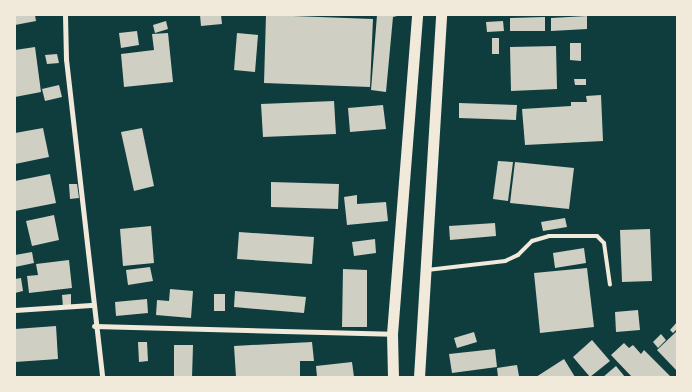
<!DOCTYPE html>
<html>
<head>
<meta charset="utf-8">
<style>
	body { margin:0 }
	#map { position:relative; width:692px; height:392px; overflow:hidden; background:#0f3d3e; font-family:"Asap Condensed",sans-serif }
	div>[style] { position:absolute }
	.building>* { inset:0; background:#cfcfc3 }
	.service>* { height:4px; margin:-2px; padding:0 2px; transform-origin:2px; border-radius:2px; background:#f1e9da }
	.minor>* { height:5px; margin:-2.5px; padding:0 2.5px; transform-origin:2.5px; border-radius:2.5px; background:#f1e9da }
	.primary>* { height:11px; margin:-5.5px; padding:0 5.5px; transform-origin:5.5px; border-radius:5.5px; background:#f1e9da }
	span { translate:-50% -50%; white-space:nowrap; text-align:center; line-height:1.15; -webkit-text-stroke:4px #f1e9da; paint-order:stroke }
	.frame { position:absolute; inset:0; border:16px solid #f1e9da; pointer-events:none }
</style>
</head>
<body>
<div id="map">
	<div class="building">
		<div style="clip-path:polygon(15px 15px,35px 15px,36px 21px,15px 25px)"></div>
		<div style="clip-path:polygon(200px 15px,221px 15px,222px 24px,201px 26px)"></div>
		<div style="clip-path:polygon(266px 15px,373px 19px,370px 87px,264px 83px)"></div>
		<div style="clip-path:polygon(377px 15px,401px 15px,393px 17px,386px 92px,371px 90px)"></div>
		<div style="clip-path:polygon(587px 16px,587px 29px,551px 31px,551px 18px)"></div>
		<div style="clip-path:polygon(545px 17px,545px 31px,510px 31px,510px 18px)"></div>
		<div style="clip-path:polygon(166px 21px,168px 29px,155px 33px,153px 25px)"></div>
		<div style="clip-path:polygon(503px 21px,504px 31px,487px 32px,486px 22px)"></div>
		<div style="clip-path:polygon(137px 31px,139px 45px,121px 48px,119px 33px)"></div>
		<div style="clip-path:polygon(168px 33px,173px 82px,124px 87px,121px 54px,154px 50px,152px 34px)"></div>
		<div style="clip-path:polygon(237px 33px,258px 35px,255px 72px,234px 70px)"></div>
		<div style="clip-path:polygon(492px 38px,499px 38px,499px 54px,492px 54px)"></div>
		<div style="clip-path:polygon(570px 43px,581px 43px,581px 61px,570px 60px)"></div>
		<div style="clip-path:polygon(556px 46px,557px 89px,511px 91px,510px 47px)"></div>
		<div style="clip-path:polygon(35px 47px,41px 92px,15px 97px,15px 50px)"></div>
		<div style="clip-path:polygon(57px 54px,59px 63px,47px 64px,45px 55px)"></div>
		<div style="clip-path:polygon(574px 79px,586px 79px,586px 85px,575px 85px)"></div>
		<div style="clip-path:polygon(59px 85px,62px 97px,45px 101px,42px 89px)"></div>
		<div style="clip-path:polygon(601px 95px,603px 141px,525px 145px,522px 109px,571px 106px,571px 102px,587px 102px,586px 96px)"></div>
		<div style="clip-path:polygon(334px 101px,336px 134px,263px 137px,261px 104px)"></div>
		<div style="clip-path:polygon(459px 103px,517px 105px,516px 120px,459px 118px)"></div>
		<div style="clip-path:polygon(383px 105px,386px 129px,350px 132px,348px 108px)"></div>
		<div style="clip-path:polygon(43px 128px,49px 157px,15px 164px,15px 133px)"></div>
		<div style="clip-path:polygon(142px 128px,154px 186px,134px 191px,121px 132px)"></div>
		<div style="clip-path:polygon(498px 161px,513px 162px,508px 201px,493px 199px)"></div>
		<div style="clip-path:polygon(515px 162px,574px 168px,569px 209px,510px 203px)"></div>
		<div style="clip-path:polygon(50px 174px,56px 203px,15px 211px,15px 181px)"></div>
		<div style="clip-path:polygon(271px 182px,339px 184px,338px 209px,271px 207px)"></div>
		<div style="clip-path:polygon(69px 184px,77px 184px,79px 198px,70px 199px)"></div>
		<div style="clip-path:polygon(357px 195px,357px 204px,386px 202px,388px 221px,347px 225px,344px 197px)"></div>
		<div style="clip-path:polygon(54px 215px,59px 240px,32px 246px,26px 221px)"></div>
		<div style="clip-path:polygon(565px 218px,567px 227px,543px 231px,541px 222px)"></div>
		<div style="clip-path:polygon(495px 223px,496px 236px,450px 240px,449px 226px)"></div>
		<div style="clip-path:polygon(151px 226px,154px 263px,123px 266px,120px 229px)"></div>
		<div style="clip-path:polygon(650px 229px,652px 281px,622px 282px,620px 230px)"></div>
		<div style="clip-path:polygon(239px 232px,314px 237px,312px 264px,237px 259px)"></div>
		<div style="clip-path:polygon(375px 239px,376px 253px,354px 256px,352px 242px)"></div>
		<div style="clip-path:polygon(584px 248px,586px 263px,555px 268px,553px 253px)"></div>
		<div style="clip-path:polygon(32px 252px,34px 263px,15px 267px,15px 255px)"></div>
		<div style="clip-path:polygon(69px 260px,72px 288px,29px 293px,27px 276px,38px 275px,36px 264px)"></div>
		<div style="clip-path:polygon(150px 267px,153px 281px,128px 285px,126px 270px)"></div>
		<div style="clip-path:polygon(587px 268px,594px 327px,540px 333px,534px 273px)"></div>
		<div style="clip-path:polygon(343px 269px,367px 270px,367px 327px,342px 327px)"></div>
		<div style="clip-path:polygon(21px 278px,23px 291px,15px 293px,15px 279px)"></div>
		<div style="clip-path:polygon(170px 289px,193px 291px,191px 318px,156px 315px,157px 300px,169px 301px)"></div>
		<div style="clip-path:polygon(235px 291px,306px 297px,304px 313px,234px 307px)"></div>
		<div style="clip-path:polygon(71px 294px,71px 306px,63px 307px,62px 295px)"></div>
		<div style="clip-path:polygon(214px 294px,225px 294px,225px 311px,214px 311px)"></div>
		<div style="clip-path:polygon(147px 299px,148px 313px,116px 316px,115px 302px)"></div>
		<div style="clip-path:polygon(638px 310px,640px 330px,616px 332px,615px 312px)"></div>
		<div style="clip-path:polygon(677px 322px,677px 329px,673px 333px,670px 330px)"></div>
		<div style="clip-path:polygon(56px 326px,58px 359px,15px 362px,15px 329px)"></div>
		<div style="clip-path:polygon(677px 331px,677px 371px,657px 350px)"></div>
		<div style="clip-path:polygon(474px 332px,477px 342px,457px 348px,454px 338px)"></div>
		<div style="clip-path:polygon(661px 334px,666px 340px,658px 348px,653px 342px)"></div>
		<div style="clip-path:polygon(592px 340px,610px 361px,590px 377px,573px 357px)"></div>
		<div style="clip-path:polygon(138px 342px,147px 342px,148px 361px,139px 362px)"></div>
		<div style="clip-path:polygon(312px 342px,314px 361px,300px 361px,300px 377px,236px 377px,234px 346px)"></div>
		<div style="clip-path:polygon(624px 343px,629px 348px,633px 345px,641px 354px,644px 350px,671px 377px,632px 377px,611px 355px)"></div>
		<div style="clip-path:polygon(174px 345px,193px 345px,192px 377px,174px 377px)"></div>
		<div style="clip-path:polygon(495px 349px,497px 367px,452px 373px,449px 354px)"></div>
		<div style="clip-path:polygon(564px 359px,575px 377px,536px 377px)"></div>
		<div style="clip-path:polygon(352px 362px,354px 377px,317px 377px,316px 366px)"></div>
		<div style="clip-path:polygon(517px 365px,519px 376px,498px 377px,497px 368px)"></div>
		<div style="clip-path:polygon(616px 366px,625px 377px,603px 377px)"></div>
	</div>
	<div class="service">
		<div style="left:427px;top:270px;width:79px;rotate:-6.6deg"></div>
		<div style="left:505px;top:261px;width:14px;rotate:-25deg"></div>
		<div style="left:518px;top:255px;width:20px;rotate:-45deg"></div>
		<div style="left:532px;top:241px;width:18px;rotate:-16deg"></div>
		<div style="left:549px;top:236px;width:48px"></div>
		<div style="left:597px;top:236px;width:10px;rotate:45deg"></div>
		<div style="left:604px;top:243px;width:42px;rotate:81.9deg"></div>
	</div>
	<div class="minor">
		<div style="left:65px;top:15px;width:44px;rotate:88.7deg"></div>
		<div style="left:66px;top:59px;width:320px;rotate:83.5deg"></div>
		<div style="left:15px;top:310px;width:76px;rotate:-3.8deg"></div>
		<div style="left:94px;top:326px;width:297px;rotate:1.5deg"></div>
	</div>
	<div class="primary">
		<div style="left:393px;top:377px;width:43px;rotate:-91.3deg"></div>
		<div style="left:392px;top:334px;width:320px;rotate:-85.5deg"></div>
		<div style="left:419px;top:377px;width:363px;rotate:-86.5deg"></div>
	</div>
	<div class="frame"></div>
</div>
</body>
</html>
